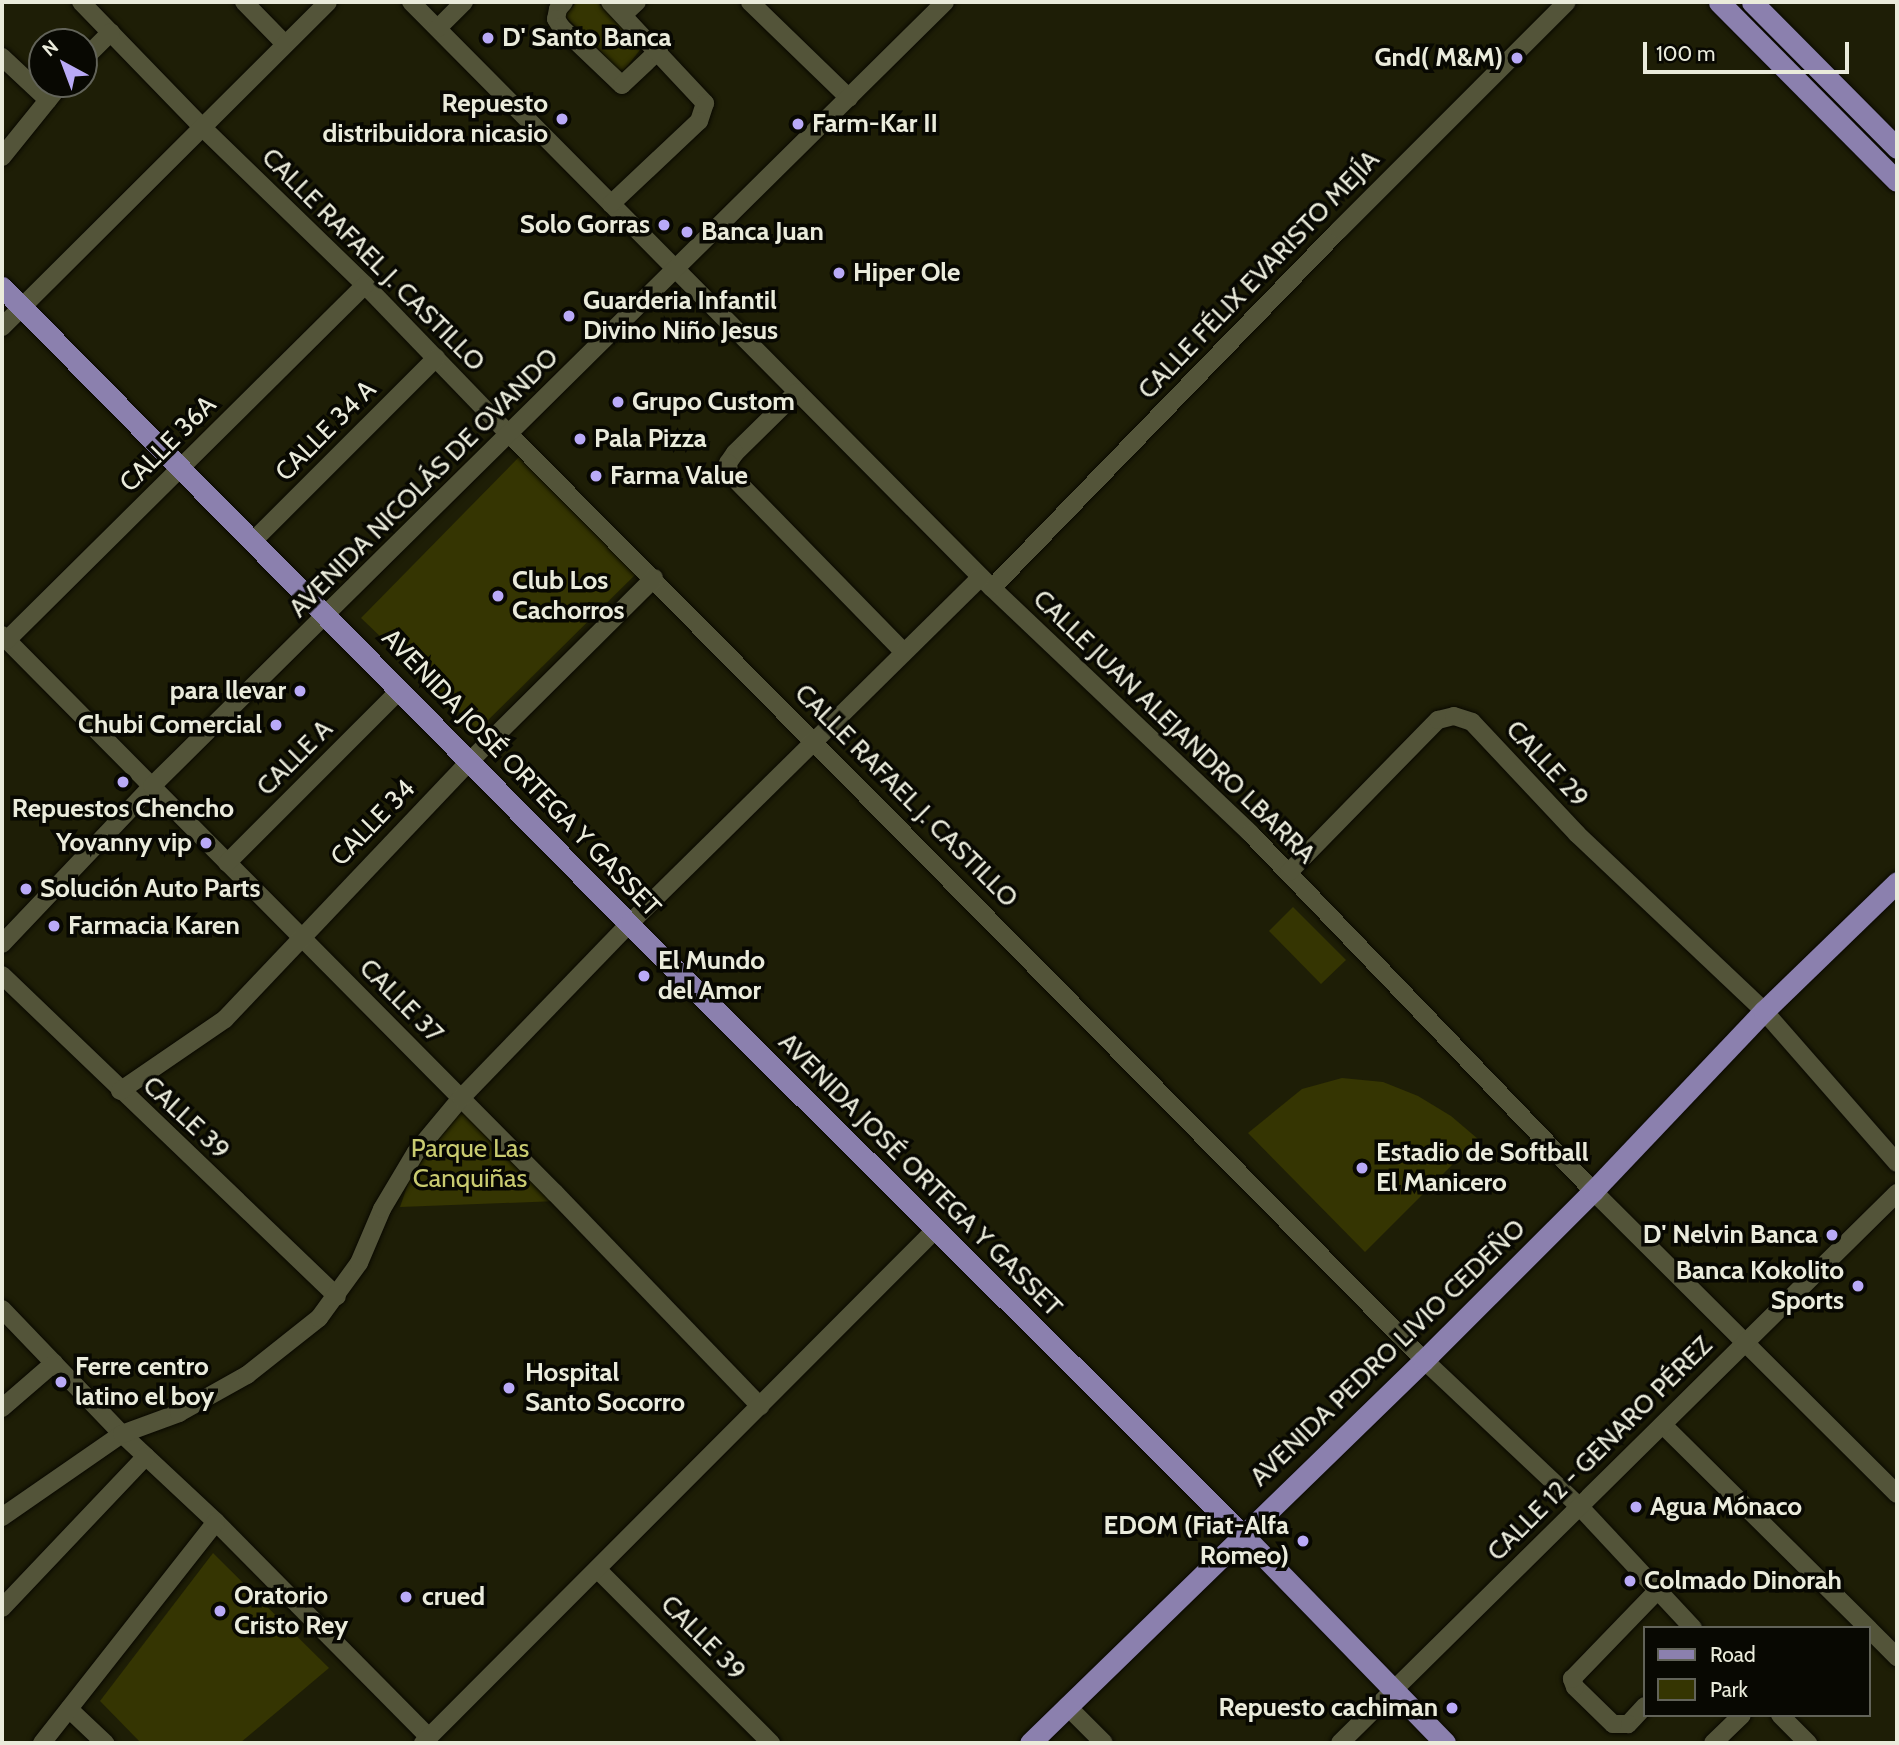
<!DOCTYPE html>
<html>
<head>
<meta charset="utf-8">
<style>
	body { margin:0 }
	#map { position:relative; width:1899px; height:1745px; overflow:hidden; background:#1e1e06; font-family:Cabin,sans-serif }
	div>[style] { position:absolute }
	.green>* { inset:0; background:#353502 }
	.roads { filter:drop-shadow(0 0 2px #090800) drop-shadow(0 0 2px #090800) }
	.minor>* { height:18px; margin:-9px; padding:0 9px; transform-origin:9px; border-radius:9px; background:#535439 }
	.major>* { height:21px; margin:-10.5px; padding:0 10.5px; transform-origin:10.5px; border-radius:10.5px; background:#8b80ae }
	.dots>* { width:19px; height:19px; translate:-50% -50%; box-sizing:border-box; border:4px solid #080802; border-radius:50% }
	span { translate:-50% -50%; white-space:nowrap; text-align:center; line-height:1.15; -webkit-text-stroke:7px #080802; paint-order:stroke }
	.poi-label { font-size:26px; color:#eaebdb; font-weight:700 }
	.left { translate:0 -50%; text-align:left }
	.right { translate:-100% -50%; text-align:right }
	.street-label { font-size:26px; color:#eaebdb }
	.park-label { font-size:26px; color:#c9cb70 }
	.frame { position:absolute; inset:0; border:4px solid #eaebdb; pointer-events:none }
	.legend { position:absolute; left:1643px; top:1626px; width:228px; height:91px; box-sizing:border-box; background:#080802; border:2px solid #626359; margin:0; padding:9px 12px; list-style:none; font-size:21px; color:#eaebdb }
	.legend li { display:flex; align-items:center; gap:14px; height:35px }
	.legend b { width:35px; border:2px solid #626359 }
	.north { position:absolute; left:28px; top:28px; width:70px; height:70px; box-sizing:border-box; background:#080802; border:2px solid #626359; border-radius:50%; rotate:319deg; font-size:19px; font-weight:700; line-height:28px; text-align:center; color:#eaebdb }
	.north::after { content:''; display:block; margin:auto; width:24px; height:32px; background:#b9aaf7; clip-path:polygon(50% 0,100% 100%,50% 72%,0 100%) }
	.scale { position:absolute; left:1643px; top:42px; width:206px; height:32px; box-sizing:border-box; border:4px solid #eaebdb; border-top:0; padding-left:9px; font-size:21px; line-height:24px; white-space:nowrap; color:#eaebdb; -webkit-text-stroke:5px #080802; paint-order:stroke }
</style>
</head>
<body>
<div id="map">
	<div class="green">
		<div style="clip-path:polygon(577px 2px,597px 2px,643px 46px,622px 73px,564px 15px)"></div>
		<div style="clip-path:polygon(519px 457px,636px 574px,478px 730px,361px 618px)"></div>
		<div style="clip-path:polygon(1293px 907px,1346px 960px,1321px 984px,1269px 931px)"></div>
		<div style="clip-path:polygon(1342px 1078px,1383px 1082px,1418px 1096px,1451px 1116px,1478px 1139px,1365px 1252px,1248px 1133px,1302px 1089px)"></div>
		<div style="clip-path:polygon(466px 1104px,558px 1201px,400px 1207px,411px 1175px)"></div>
		<div style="clip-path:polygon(213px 1553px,329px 1668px,240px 1743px,141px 1743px,100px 1701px)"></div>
	</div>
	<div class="roads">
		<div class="minor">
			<div style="left:81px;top:2px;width:175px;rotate:45.9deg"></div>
			<div style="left:203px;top:128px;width:226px;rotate:44.1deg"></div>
			<div style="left:365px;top:285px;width:207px;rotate:46deg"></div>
			<div style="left:509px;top:434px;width:1302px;rotate:45.34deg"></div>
			<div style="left:1424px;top:1360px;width:214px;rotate:43.3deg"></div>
			<div style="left:1580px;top:1507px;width:166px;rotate:47deg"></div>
			<div style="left:244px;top:2px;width:59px;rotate:45.7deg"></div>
			<div style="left:411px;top:2px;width:825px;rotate:45.25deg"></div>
			<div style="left:992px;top:588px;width:356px;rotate:43.5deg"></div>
			<div style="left:1250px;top:833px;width:496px;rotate:46.2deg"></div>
			<div style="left:1593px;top:1191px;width:429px;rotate:44.9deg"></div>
			<div style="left:564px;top:2px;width:9px;rotate:131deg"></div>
			<div style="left:558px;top:9px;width:10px;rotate:101deg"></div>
			<div style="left:556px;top:19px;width:9px;rotate:58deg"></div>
			<div style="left:561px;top:27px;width:84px;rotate:43.6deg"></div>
			<div style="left:622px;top:85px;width:51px;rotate:-43.4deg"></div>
			<div style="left:610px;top:2px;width:139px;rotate:46.8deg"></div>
			<div style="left:705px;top:103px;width:19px;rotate:108deg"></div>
			<div style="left:699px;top:121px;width:121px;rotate:136.7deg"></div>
			<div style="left:750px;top:2px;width:138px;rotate:44.1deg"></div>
			<div style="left:623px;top:15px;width:19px;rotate:-43deg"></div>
			<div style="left:438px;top:28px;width:37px;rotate:-45deg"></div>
			<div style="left:2px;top:57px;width:63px;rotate:43.1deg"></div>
			<div style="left:84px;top:59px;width:38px;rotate:-45deg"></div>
			<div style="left:2px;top:157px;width:94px;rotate:-51.1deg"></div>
			<div style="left:2px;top:327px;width:460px;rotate:-44.9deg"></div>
			<div style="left:797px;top:392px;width:87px;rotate:135.5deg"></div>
			<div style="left:735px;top:453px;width:12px;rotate:125deg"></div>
			<div style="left:728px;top:463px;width:10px;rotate:84deg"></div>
			<div style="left:729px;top:473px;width:249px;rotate:45.7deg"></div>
			<div style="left:253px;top:541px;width:259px;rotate:-45deg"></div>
			<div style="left:992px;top:588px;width:499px;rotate:-45.9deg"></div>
			<div style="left:1339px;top:230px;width:322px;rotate:-45deg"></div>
			<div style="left:2px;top:635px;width:786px;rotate:45.26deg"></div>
			<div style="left:555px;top:1193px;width:296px;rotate:46.1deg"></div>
			<div style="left:7px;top:640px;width:504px;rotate:-44.76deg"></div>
			<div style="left:227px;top:863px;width:245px;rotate:-45deg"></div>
			<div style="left:1289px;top:872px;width:213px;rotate:-45.6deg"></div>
			<div style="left:1438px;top:720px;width:16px;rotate:-14deg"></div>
			<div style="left:1454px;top:716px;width:19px;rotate:18deg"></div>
			<div style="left:1472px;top:722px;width:154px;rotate:46.8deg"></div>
			<div style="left:1577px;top:834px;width:257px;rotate:43.4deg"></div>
			<div style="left:1764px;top:1011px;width:202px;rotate:48.8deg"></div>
			<div style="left:2px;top:944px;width:218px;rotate:-46.5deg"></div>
			<div style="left:152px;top:786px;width:1115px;rotate:-44.67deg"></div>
			<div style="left:2px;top:975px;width:464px;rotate:43.8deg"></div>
			<div style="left:120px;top:1091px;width:127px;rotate:-34.4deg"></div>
			<div style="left:225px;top:1019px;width:354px;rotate:-46.5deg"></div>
			<div style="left:469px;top:762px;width:261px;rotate:-44.8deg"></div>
			<div style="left:2px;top:1309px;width:173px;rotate:46.2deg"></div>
			<div style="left:122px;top:1434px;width:129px;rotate:43.1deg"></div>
			<div style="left:216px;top:1522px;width:303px;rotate:45.3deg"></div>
			<div style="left:2px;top:1408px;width:69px;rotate:-40.9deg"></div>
			<div style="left:1663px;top:1425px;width:289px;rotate:44.7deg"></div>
			<div style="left:2px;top:1517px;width:146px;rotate:-34.7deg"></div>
			<div style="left:122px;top:1434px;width:61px;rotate:-20.2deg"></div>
			<div style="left:179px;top:1413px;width:78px;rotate:-29.2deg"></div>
			<div style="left:247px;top:1375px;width:92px;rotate:-38.4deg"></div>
			<div style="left:319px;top:1318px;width:68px;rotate:-54deg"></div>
			<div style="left:359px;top:1263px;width:59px;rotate:-66.9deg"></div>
			<div style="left:382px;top:1209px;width:66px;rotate:-59.2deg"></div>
			<div style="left:416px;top:1152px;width:70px;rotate:-50.2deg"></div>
			<div style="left:461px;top:1098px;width:242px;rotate:-46deg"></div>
			<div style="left:629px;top:924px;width:494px;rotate:-44.6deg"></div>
			<div style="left:598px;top:1570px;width:245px;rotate:45deg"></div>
			<div style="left:2px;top:1608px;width:209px;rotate:-46.5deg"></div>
			<div style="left:1869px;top:1629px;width:40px;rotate:45deg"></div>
			<div style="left:1067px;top:1706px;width:52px;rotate:45deg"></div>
			<div style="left:1645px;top:1706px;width:25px;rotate:133deg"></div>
			<div style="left:1628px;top:1724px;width:15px;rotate:180deg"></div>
			<div style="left:1613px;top:1724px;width:53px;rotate:-135.8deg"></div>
			<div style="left:1575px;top:1687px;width:9px;rotate:-111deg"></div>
			<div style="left:1572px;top:1679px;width:122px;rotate:-46deg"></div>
			<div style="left:69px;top:1709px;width:50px;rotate:43.4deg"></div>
			<div style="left:1780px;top:1715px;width:40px;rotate:45deg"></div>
			<div style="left:42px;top:1743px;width:281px;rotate:-51.8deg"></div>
			<div style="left:423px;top:1743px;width:726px;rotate:-45.06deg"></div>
			<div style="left:1340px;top:1743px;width:783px;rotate:-44.64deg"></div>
			<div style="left:1713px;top:1743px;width:40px;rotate:-44deg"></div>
		</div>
		<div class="major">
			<div style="left:1719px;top:2px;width:252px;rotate:45.2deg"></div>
			<div style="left:1752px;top:2px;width:206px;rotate:45.2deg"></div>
			<div style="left:2px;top:287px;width:894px;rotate:45.45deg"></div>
			<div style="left:629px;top:924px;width:866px;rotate:44.86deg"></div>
			<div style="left:1243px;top:1535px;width:290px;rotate:45.8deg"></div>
			<div style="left:1030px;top:1743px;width:549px;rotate:-44.19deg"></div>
			<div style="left:1424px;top:1360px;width:239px;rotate:-45deg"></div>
			<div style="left:1593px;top:1191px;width:248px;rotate:-46.5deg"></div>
			<div style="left:1764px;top:1011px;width:185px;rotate:-44.1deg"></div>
		</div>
	</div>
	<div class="dots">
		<div style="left:488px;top:38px;background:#b9aaf7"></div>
		<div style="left:1517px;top:58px;background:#b9aaf7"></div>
		<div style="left:562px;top:119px;background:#b9aaf7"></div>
		<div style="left:798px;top:124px;background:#b9aaf7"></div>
		<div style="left:664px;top:225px;background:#b9aaf7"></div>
		<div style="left:687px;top:232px;background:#b9aaf7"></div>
		<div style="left:839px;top:273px;background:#b9aaf7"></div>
		<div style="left:569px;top:316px;background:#b9aaf7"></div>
		<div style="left:618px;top:402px;background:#b9aaf7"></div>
		<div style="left:580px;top:439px;background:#b9aaf7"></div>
		<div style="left:596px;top:476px;background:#b9aaf7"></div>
		<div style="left:498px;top:596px;background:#b9aaf7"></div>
		<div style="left:300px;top:691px;background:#b9aaf7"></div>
		<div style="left:276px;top:725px;background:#b9aaf7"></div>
		<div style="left:123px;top:782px;background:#b9aaf7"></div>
		<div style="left:206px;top:843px;background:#b9aaf7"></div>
		<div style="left:26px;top:889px;background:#b9aaf7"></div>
		<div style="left:54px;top:926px;background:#b9aaf7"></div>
		<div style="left:644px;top:976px;background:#b9aaf7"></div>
		<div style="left:1362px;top:1168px;background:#b9aaf7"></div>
		<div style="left:1832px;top:1235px;background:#b9aaf7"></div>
		<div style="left:1858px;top:1286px;background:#b9aaf7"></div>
		<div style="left:61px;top:1382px;background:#b9aaf7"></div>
		<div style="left:509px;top:1388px;background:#b9aaf7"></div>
		<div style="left:1636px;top:1507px;background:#b9aaf7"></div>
		<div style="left:1303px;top:1541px;background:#b9aaf7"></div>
		<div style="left:1630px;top:1581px;background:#b9aaf7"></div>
		<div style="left:406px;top:1597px;background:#b9aaf7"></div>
		<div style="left:220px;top:1611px;background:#b9aaf7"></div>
		<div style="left:1452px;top:1708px;background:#b9aaf7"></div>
	</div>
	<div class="poi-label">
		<span class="left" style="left:502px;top:38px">D' Santo Banca</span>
		<span class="right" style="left:1503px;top:58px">Gnd( M&amp;M)</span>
		<span class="right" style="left:548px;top:119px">Repuesto<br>distribuidora nicasio</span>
		<span class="left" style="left:812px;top:124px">Farm-Kar II</span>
		<span class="right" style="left:650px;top:225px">Solo Gorras</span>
		<span class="left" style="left:701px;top:232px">Banca Juan</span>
		<span class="left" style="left:853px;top:273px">Hiper Ole</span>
		<span class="left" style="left:583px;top:316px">Guarderia Infantil<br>Divino Niño Jesus</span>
		<span class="left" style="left:632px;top:402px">Grupo Custom</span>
		<span class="left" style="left:594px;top:439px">Pala Pizza</span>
		<span class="left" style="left:610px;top:476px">Farma Value</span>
		<span class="left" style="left:512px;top:596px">Club Los<br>Cachorros</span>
		<span class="right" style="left:286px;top:691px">para llevar</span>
		<span class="right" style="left:262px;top:725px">Chubi Comercial</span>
		<span style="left:123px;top:809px">Repuestos Chencho</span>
		<span class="right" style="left:192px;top:843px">Yovanny vip</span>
		<span class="left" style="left:40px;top:889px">Solución Auto Parts</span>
		<span class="left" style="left:68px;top:926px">Farmacia Karen</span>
		<span class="left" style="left:658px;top:976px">El Mundo<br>del Amor</span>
		<span class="left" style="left:1376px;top:1168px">Estadio de Softball<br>El Manicero</span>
		<span class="right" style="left:1818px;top:1235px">D' Nelvin Banca</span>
		<span class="right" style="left:1844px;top:1286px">Banca Kokolito<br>Sports</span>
		<span class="left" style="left:75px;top:1382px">Ferre centro<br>latino el boy</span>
		<span class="left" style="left:525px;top:1388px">Hospital<br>Santo Socorro</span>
		<span class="left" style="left:1650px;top:1507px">Agua Mónaco</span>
		<span class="right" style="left:1289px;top:1541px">EDOM (Fiat-Alfa<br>Romeo)</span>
		<span class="left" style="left:1644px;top:1581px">Colmado Dinorah</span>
		<span class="left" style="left:234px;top:1611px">Oratorio<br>Cristo Rey</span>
		<span class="left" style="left:422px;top:1597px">crued</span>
		<span class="right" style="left:1438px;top:1708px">Repuesto cachiman</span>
	</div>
	<div class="street-label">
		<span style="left:373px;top:260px;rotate:45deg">CALLE RAFAEL J. CASTILLO</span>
		<span style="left:1259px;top:275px;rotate:-46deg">CALLE FÉLIX EVARISTO MEJÍA</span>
		<span style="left:326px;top:431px;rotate:-45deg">CALLE 34 A</span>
		<span style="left:168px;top:444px;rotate:-45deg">CALLE 36A</span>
		<span style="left:424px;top:483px;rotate:-45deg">AVENIDA NICOLÁS DE OVANDO</span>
		<span style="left:1174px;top:727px;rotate:44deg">CALLE JUAN ALEJANDRO LBARRA</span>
		<span style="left:295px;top:758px;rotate:-45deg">CALLE A</span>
		<span style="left:1547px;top:764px;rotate:47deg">CALLE 29</span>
		<span style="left:521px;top:773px;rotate:46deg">AVENIDA JOSÉ ORTEGA Y GASSET</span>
		<span style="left:906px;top:796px;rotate:45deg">CALLE RAFAEL J. CASTILLO</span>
		<span style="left:373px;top:823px;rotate:-46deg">CALLE 34</span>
		<span style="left:401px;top:1001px;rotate:45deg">CALLE 37</span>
		<span style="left:186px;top:1118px;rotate:43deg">CALLE 39</span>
		<span style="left:920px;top:1175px;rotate:45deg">AVENIDA JOSÉ ORTEGA Y GASSET</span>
		<span style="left:1388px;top:1353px;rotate:-44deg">AVENIDA PEDRO LIVIO CEDEÑO</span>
		<span style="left:1600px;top:1449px;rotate:-45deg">CALLE 12 - GENARO PÉREZ</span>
		<span style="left:703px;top:1638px;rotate:45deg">CALLE 39</span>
	</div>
	<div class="park-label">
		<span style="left:470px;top:1164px">Parque Las<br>Canquiñas</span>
	</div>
	<div class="frame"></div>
	<ul class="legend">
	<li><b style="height:9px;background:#8b80ae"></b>Road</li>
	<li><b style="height:19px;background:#353502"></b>Park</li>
	</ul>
	<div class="north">N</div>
	<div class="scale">100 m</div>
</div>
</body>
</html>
